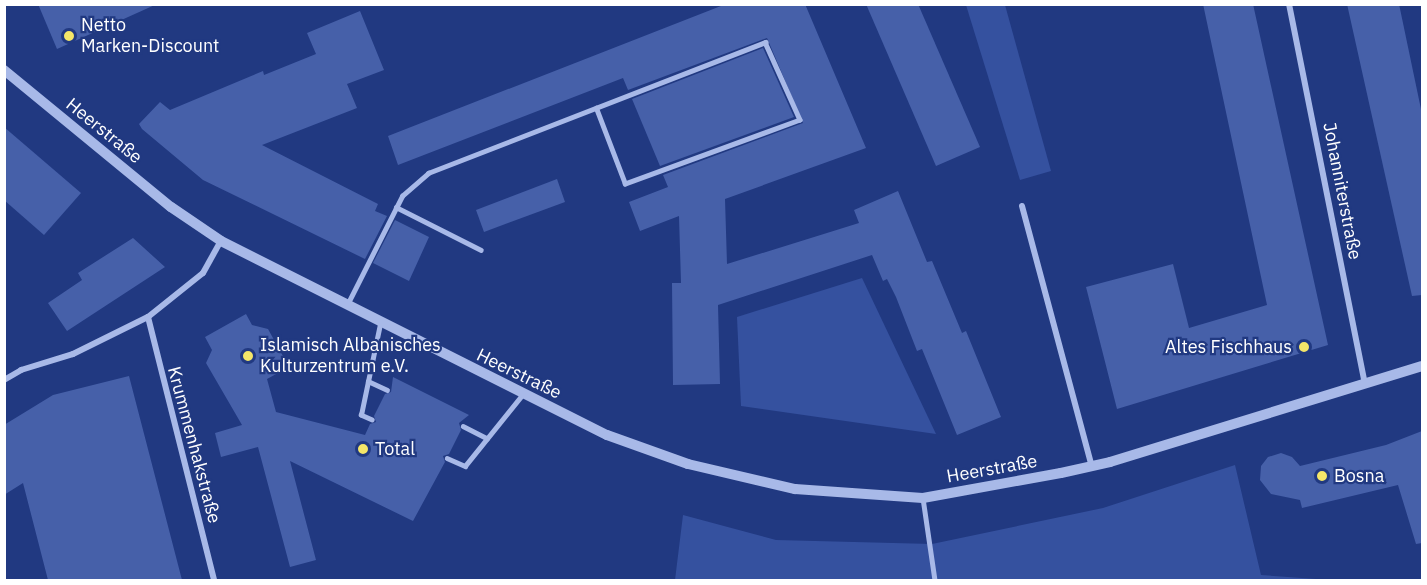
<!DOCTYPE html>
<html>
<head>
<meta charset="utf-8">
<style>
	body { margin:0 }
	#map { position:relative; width:1427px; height:585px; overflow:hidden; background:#213981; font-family:"IBM Plex Sans",sans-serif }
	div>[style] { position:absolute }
	.green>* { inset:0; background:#35519f }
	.building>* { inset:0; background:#4660a9 }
	.service>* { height:4.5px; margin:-2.25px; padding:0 2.25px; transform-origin:2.25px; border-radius:2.25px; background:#a8b9e8 }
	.minor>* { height:6px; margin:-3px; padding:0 3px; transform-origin:3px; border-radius:3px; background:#a8b9e8 }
	.tertiary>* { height:10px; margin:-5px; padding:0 5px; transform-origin:5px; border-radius:5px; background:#a8b9e8 }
	.dots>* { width:16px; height:16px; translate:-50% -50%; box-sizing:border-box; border:3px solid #213981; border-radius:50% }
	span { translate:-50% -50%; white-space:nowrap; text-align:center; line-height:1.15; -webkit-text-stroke:4.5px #213981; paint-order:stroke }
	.poi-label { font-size:18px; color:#fff }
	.left { translate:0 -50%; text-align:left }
	.right { translate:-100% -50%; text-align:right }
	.street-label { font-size:18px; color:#fff }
	.frame { position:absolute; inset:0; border:6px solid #fff; pointer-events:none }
</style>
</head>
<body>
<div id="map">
	<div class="green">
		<div style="clip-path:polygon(966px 5px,1005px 5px,1051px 171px,1020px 180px)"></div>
		<div style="clip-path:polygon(862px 278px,936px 434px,741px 406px,737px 317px)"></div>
		<div style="clip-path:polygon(1235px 465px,1261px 575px,1330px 580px,675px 580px,683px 515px,776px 540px,932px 544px,1103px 508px)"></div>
	</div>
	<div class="building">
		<div style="clip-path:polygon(38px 4px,157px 4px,57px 49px)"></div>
		<div style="clip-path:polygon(726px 4px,805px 4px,866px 148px,725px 199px,727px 264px,859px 223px,854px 210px,898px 191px,927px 262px,932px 261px,962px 333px,966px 331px,1001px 417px,957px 435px,922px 349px,917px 351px,896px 297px,887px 279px,883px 281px,872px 255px,718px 305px,720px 384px,673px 385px,672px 283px,681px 283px,679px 216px,640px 231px,629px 202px,668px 187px,663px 175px,803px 123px,767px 38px,628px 90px,623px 78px,398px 165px,388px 136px)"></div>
		<div style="clip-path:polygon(866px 4px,918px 4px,980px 147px,936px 166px)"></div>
		<div style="clip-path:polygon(1203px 4px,1253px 4px,1328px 345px,1117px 409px,1086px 287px,1173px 264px,1189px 328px,1267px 305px)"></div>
		<div style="clip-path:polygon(1347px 4px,1399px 4px,1422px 114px,1422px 295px,1412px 296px)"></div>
		<div style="clip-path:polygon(360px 11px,384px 70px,347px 84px,357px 108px,262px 145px,378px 204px,375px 211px,387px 216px,365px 259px,203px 180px,142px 129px,139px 124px,160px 102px,170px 110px,263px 71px,264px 75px,316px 54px,307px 33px)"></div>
		<div style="clip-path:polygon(763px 48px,794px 117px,660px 166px,632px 99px)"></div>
		<div style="clip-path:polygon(4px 127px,81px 193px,44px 235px,4px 200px)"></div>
		<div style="clip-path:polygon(557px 179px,565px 202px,484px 232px,476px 210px)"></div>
		<div style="clip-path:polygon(395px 220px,429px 237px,409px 281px,373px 263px)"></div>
		<div style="clip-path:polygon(133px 238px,165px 267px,67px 331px,48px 303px,82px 280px,78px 273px)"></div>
		<div style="clip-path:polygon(246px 314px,252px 325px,268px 329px,289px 367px,267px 379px,276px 412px,365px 435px,370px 424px,376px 422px,374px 416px,385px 394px,391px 392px,393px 377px,469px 415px,459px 423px,461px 430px,449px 454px,443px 456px,445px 462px,413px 521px,290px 461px,316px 560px,290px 567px,258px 447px,221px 457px,215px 433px,242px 425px,206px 363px,212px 350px,205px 337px)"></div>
		<div style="clip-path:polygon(129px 376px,182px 580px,48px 580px,23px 483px,4px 495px,4px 425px,53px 395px)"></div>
		<div style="clip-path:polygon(1422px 431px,1422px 543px,1416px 544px,1398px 485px,1302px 508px,1300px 500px,1271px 494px,1260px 480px,1261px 466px,1268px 457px,1281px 453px,1292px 457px,1300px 466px,1386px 445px)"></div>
	</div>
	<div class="service">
		<div style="left:396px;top:207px;width:95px;rotate:26.8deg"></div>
		<div style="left:347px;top:305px;width:122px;rotate:-63.2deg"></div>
		<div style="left:402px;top:196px;width:35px;rotate:-41deg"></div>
		<div style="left:428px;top:173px;width:362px;rotate:-21.2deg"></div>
		<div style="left:765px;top:42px;width:85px;rotate:65.8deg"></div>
		<div style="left:800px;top:120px;width:186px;rotate:159.9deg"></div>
		<div style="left:625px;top:184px;width:81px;rotate:-110.9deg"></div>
		<div style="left:368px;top:381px;width:21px;rotate:25deg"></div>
		<div style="left:372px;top:420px;width:12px;rotate:-156deg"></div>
		<div style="left:361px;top:415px;width:93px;rotate:-78.2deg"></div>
		<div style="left:463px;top:426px;width:27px;rotate:27deg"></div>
		<div style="left:447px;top:458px;width:20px;rotate:24deg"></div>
		<div style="left:465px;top:466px;width:91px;rotate:-51.2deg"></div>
		<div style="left:923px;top:498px;width:83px;rotate:81.7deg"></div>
	</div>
	<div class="minor">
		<div style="left:1289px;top:4px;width:388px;rotate:78.7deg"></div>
		<div style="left:1022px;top:206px;width:270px;rotate:75deg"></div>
		<div style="left:148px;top:317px;width:271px;rotate:75.9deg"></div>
		<div style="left:4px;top:380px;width:20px;rotate:-30deg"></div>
		<div style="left:21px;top:370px;width:54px;rotate:-17.1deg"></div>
		<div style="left:73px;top:354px;width:84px;rotate:-26.3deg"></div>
		<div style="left:148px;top:317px;width:70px;rotate:-38.7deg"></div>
		<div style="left:203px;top:273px;width:37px;rotate:-61deg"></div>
	</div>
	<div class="tertiary">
		<div style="left:4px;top:70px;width:216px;rotate:39.4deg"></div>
		<div style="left:171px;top:207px;width:60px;rotate:34.2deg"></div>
		<div style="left:221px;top:241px;width:432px;rotate:26.7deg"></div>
		<div style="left:607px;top:435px;width:86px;rotate:19.7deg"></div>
		<div style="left:688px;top:464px;width:110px;rotate:13.2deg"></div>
		<div style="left:795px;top:489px;width:128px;rotate:4deg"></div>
		<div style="left:923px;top:498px;width:140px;rotate:-10.3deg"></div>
		<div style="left:1061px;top:473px;width:50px;rotate:-12.7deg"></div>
		<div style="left:1110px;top:462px;width:326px;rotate:-17.1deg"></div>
	</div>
	<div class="dots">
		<div style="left:69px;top:36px;background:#f4e669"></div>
		<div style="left:1304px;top:347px;background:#f4e669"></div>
		<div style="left:248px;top:356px;background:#f4e669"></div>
		<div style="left:363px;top:449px;background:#f4e669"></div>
		<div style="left:1322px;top:476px;background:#f4e669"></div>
	</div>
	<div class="poi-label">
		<span class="left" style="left:81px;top:36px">Netto<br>Marken-Discount</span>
		<span class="left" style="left:260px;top:356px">Islamisch Albanisches<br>Kulturzentrum e.V.</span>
		<span class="right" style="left:1292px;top:347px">Altes Fischhaus</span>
		<span class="left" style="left:375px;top:449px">Total</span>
		<span class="left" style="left:1334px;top:476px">Bosna</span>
	</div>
	<div class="street-label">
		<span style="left:104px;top:131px;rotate:39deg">Heerstraße</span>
		<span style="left:1342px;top:191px;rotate:79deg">Johanniterstraße</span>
		<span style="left:519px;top:374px;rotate:26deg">Heerstraße</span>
		<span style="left:194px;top:445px;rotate:75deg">Krummenhakstraße</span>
		<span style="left:992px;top:469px;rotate:-10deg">Heerstraße</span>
	</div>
	<div class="frame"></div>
</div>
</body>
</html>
